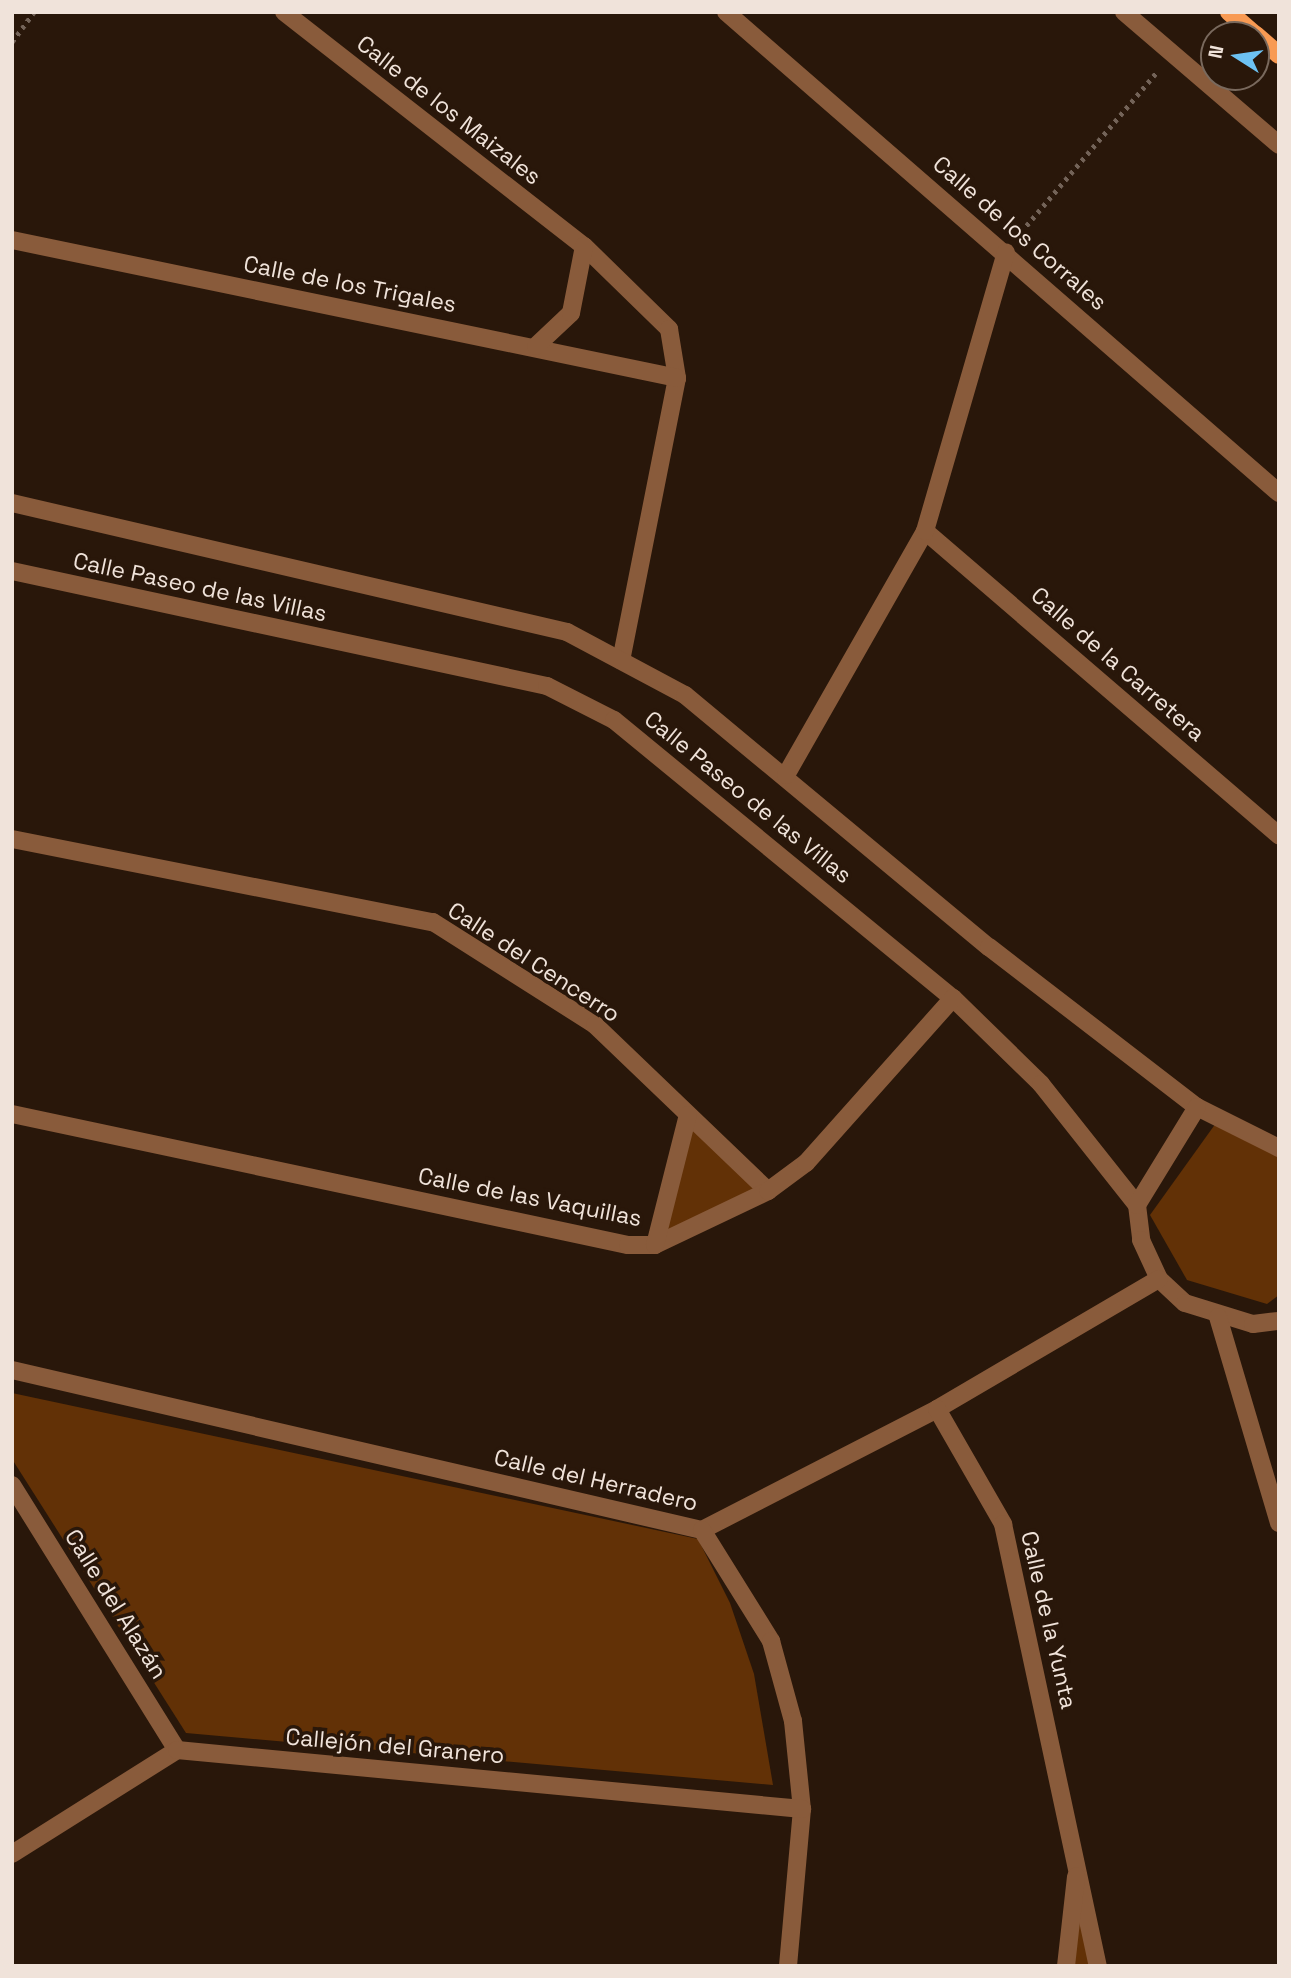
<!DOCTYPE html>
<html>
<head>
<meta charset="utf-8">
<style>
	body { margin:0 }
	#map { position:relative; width:1291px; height:1978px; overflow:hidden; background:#29170a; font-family:"Space Grotesk",sans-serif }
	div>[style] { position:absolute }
	.green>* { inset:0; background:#623106 }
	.path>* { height:4.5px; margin-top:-2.25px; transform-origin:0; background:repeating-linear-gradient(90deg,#736358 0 3.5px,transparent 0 8.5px) }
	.minor>* { height:18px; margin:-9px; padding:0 9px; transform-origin:9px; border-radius:9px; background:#895b3b }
	.major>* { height:18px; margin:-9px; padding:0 9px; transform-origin:9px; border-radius:9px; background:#f89a53 }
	span { translate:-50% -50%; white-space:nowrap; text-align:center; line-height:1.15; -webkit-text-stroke:7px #29170a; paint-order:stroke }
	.street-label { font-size:23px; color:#f0e3da }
	.frame { position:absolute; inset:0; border:14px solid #f0e3da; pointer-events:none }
	.north { position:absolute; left:1200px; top:21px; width:70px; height:70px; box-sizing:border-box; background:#29170a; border:2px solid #79695d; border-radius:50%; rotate:282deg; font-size:19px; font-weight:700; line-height:28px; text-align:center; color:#f0e3da }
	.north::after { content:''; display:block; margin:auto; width:24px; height:32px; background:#6dc2f3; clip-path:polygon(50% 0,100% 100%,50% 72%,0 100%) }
</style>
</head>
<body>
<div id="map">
	<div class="green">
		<div style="clip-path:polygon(1216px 1123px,1279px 1154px,1279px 1295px,1267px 1304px,1187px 1280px,1150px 1215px)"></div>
		<div style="clip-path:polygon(691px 1125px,757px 1189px,665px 1233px)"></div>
		<div style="clip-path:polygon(12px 1393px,698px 1539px,730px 1603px,754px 1674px,773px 1785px,186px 1733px,12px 1459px)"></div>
		<div style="clip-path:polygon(1081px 1907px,1091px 1966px,1074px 1966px)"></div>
	</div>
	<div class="path">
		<div style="left:12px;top:42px;width:37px;rotate:-54deg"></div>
		<div style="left:1021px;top:232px;width:209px;rotate:-49.7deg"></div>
	</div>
	<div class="minor">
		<div style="left:284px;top:12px;width:380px;rotate:38deg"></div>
		<div style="left:584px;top:246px;width:119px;rotate:44.3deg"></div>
		<div style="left:669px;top:329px;width:50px;rotate:80.7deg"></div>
		<div style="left:677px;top:378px;width:288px;rotate:101.2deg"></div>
		<div style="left:726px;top:12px;width:733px;rotate:41.02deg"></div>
		<div style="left:1124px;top:12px;width:204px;rotate:40.6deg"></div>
		<div style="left:12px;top:240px;width:679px;rotate:11.72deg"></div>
		<div style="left:536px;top:346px;width:48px;rotate:-43.3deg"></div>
		<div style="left:571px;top:313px;width:68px;rotate:-79deg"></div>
		<div style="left:12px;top:503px;width:570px;rotate:13.09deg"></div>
		<div style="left:567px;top:632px;width:134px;rotate:28.1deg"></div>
		<div style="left:685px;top:695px;width:395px;rotate:39.7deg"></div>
		<div style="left:989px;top:947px;width:262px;rotate:37.6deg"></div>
		<div style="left:1197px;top:1107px;width:92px;rotate:26.6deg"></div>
		<div style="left:925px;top:531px;width:467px;rotate:40.7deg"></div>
		<div style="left:12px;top:571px;width:547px;rotate:12.13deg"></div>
		<div style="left:547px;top:686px;width:75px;rotate:26.9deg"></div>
		<div style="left:614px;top:720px;width:438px;rotate:39.4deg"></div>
		<div style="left:953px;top:998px;width:123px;rotate:44.3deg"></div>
		<div style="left:1041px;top:1084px;width:154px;rotate:51.6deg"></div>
		<div style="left:1137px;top:1205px;width:35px;rotate:83deg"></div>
		<div style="left:1141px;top:1240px;width:43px;rotate:65.2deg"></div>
		<div style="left:1159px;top:1279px;width:35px;rotate:43deg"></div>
		<div style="left:1185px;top:1303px;width:71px;rotate:17.2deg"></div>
		<div style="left:1253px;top:1324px;width:26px;rotate:-7deg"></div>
		<div style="left:786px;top:775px;width:281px;rotate:-60.3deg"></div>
		<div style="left:925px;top:531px;width:290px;rotate:-73.8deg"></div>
		<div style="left:12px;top:839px;width:429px;rotate:11.2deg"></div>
		<div style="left:433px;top:922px;width:192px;rotate:32.4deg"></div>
		<div style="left:595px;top:1025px;width:240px;rotate:43.8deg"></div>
		<div style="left:12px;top:1114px;width:630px;rotate:12.01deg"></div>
		<div style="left:628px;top:1245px;width:27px"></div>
		<div style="left:655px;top:1245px;width:125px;rotate:-25.5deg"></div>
		<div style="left:768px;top:1191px;width:47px;rotate:-36.4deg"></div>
		<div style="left:806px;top:1163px;width:221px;rotate:-48.3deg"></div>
		<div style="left:1137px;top:1205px;width:115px;rotate:-58.5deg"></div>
		<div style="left:655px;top:1245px;width:134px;rotate:-75.8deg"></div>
		<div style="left:1218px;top:1317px;width:215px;rotate:73.5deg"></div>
		<div style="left:12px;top:1370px;width:708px;rotate:13.06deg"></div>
		<div style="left:702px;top:1530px;width:264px;rotate:-27.2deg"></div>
		<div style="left:937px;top:1409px;width:257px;rotate:-30.4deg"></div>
		<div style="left:937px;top:1409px;width:133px;rotate:60.1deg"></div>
		<div style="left:1003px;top:1524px;width:452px;rotate:77.9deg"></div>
		<div style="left:12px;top:1485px;width:312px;rotate:58.1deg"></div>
		<div style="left:702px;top:1530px;width:131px;rotate:58.1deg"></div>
		<div style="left:771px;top:1641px;width:83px;rotate:74.6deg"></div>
		<div style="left:793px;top:1721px;width:88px;rotate:84.2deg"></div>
		<div style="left:802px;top:1809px;width:158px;rotate:95.1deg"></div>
		<div style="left:12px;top:1854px;width:195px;rotate:-32.2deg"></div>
		<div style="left:177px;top:1750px;width:628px;rotate:5.39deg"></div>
		<div style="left:1066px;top:1966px;width:90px;rotate:-83.6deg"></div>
	</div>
	<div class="major">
		<div style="left:1229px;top:12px;width:35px;rotate:41deg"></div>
		<div style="left:1256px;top:35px;width:30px;rotate:41deg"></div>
	</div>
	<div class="street-label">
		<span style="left:449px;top:110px;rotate:38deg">Calle de los Maizales</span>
		<span style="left:1020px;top:233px;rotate:41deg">Calle de los Corrales</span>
		<span style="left:350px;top:284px;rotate:11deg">Calle de los Trigales</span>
		<span style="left:200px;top:587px;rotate:12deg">Calle Paseo de las Villas</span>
		<span style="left:1118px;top:664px;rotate:41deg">Calle de la Carretera</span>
		<span style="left:748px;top:797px;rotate:39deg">Calle Paseo de las Villas</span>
		<span style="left:534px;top:962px;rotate:33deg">Calle del Cencerro</span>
		<span style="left:530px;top:1197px;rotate:11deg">Calle de las Vaquillas</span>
		<span style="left:596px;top:1480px;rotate:13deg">Calle del Herradero</span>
		<span style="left:116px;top:1604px;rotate:58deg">Calle del Alazán</span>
		<span style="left:1049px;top:1620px;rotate:77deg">Calle de la Yunta</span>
		<span style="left:395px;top:1746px;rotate:5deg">Callejón del Granero</span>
	</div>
	<div class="frame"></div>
	<div class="north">N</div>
</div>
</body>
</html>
